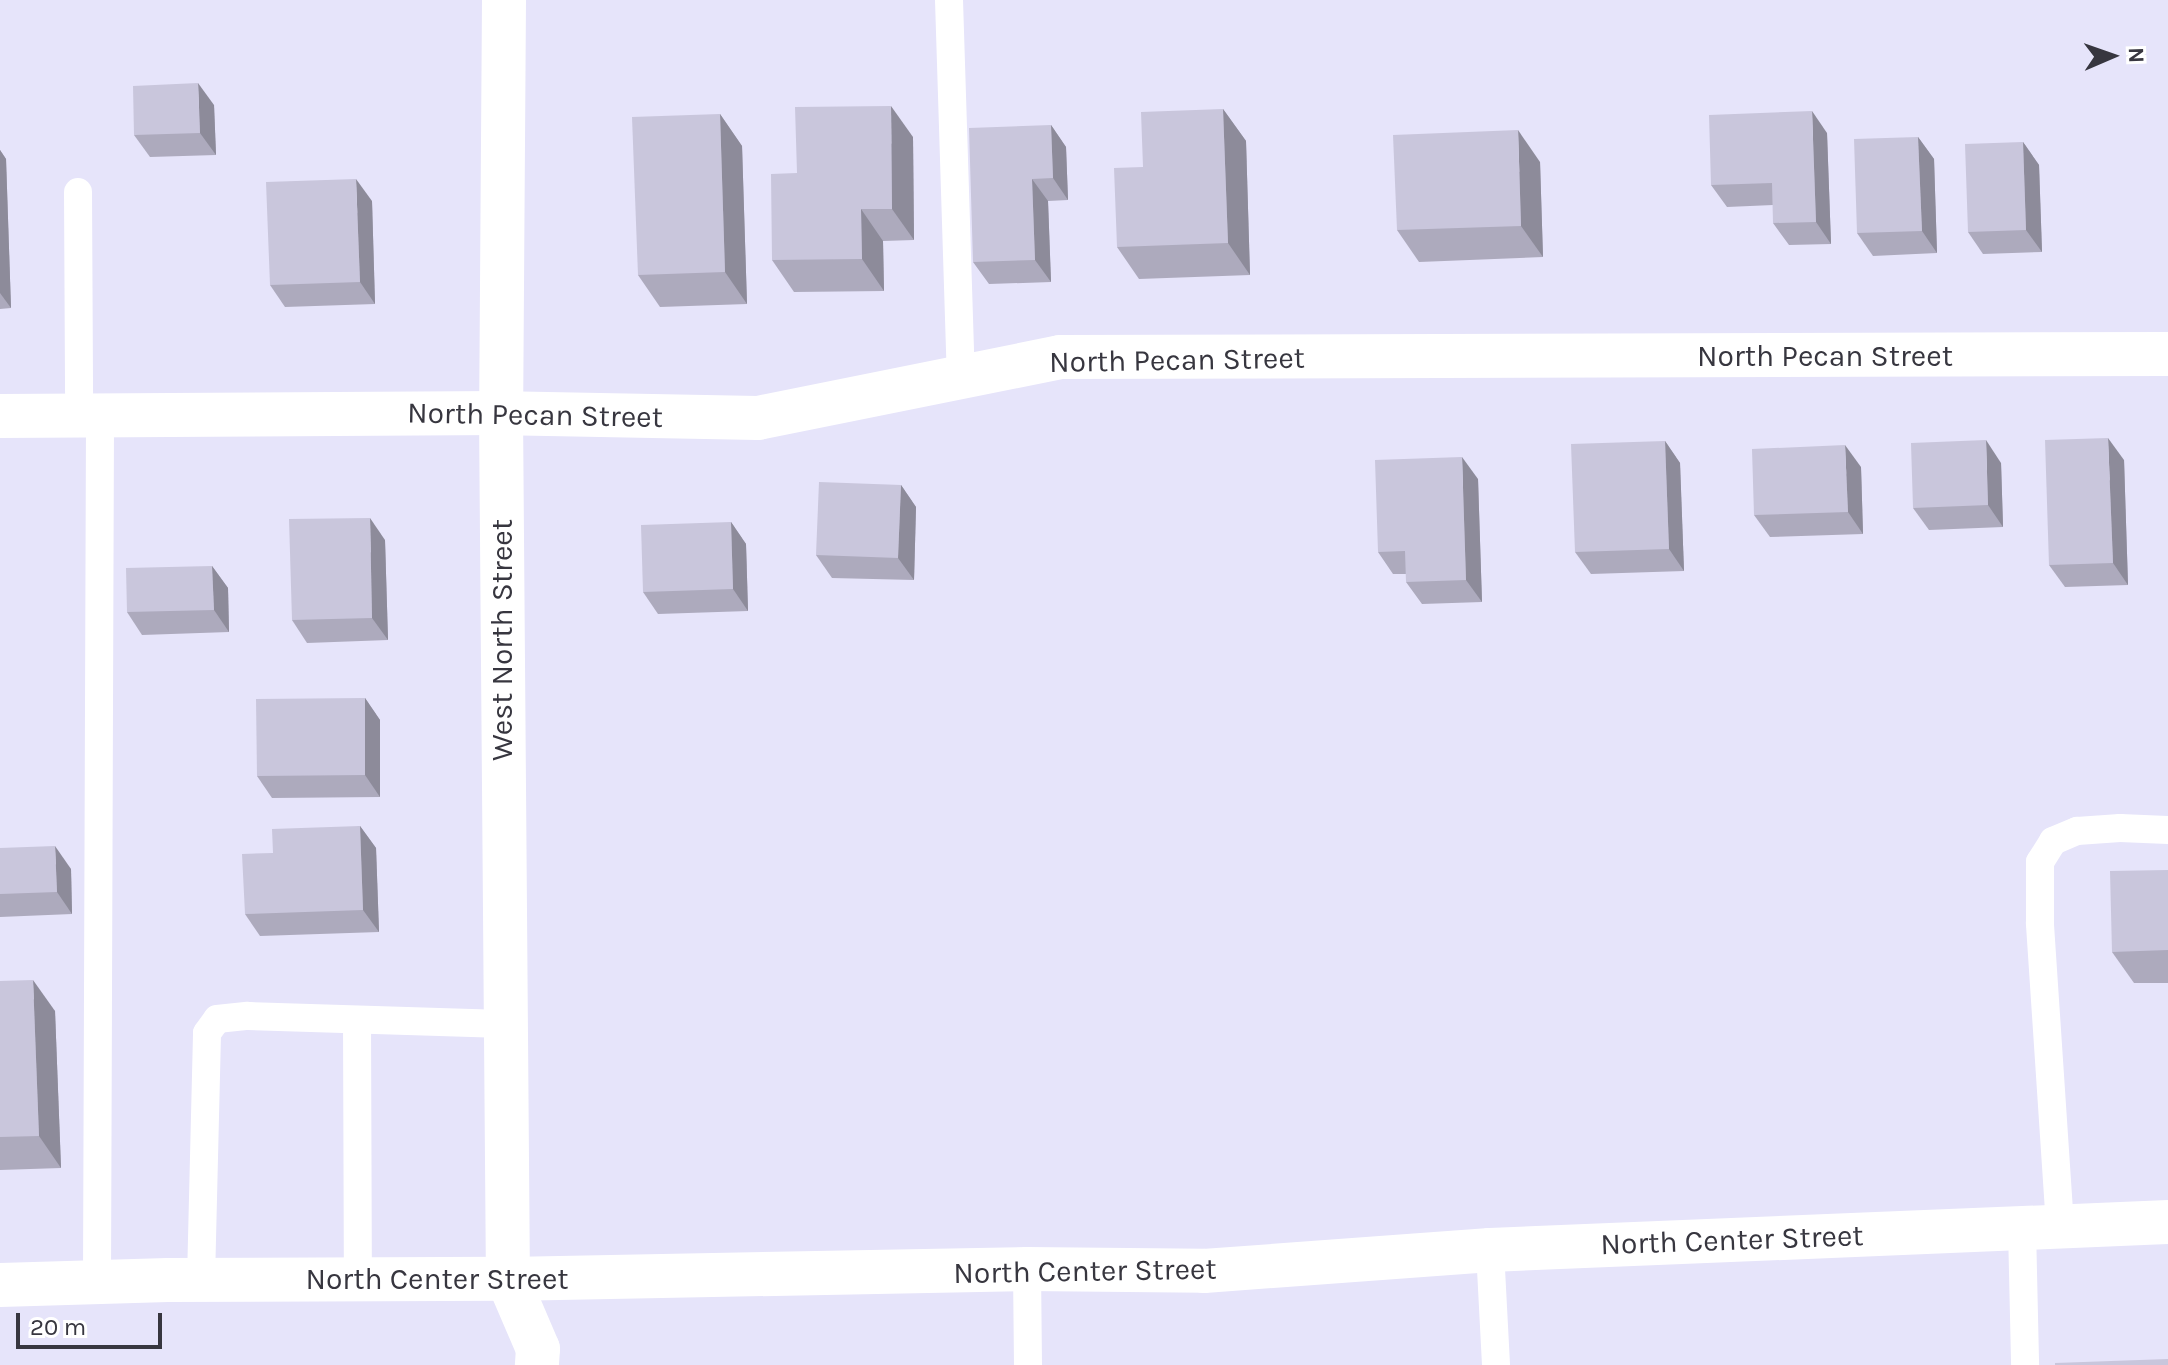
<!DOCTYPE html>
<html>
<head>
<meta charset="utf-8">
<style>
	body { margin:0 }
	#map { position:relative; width:2168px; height:1365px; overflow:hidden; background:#e6e4fa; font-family:Karla,sans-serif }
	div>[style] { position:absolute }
	.service>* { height:28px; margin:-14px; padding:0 14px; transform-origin:14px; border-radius:14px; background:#fff }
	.minor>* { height:44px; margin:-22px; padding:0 22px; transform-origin:22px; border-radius:22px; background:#fff }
	.secondary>* { height:44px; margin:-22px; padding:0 22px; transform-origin:22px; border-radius:22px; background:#fff }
	.wall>* { inset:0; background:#adaabd }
	.shaded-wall>* { inset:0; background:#8d8b9a }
	.building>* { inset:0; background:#c9c6dc }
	span { translate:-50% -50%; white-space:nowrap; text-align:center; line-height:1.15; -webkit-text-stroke:6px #fff; paint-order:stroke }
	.street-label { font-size:30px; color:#37363f }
	.north { position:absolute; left:2072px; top:16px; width:80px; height:80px; -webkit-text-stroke:6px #fff; paint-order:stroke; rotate:88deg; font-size:22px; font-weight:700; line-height:32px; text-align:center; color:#37363f }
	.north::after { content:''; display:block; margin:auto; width:28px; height:36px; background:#37363f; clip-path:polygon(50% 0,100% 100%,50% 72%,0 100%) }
	.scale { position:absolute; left:16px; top:1313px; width:146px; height:36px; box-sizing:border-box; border:4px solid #37363f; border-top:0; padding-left:10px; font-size:24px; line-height:28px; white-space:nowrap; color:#37363f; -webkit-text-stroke:6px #fff; paint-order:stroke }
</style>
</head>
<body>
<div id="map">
	<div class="service">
		<div style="left:949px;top:0;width:379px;rotate:88.2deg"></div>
		<div style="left:78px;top:192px;width:224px;rotate:89.7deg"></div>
		<div style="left:357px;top:1020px;width:260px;rotate:89.8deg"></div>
		<div style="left:2060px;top:1226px;width:304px;rotate:-93.8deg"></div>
		<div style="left:2040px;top:923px;width:61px;rotate:-90deg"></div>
		<div style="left:2040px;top:862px;width:25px;rotate:-58deg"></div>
		<div style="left:2053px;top:841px;width:26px;rotate:-23deg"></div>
		<div style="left:2077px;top:831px;width:43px;rotate:-4deg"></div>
		<div style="left:2120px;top:828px;width:48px;rotate:2.4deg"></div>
		<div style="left:2022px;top:1228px;width:137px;rotate:88.7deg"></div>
		<div style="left:1490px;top:1250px;width:115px;rotate:87deg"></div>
		<div style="left:1027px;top:1269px;width:96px;rotate:89.4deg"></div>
		<div style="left:201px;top:1280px;width:247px;rotate:-88.6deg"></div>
		<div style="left:207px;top:1033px;width:17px;rotate:-54deg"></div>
		<div style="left:217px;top:1019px;width:31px;rotate:-6deg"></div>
		<div style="left:248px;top:1016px;width:256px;rotate:1.8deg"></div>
		<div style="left:97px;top:1282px;width:866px;rotate:-89.8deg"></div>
	</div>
	<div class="minor">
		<div style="left:504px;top:0;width:413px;rotate:90.4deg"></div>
		<div style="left:501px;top:413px;width:866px;rotate:89.54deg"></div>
		<div style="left:508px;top:1279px;width:76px;rotate:66.8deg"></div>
		<div style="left:538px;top:1349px;width:16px;rotate:94deg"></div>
		<div style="left:0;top:416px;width:501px;rotate:-0.34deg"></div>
		<div style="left:501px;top:413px;width:257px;rotate:1.1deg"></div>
		<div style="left:758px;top:418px;width:308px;rotate:-11.4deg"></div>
		<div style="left:1060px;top:357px;width:1108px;rotate:-0.16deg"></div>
	</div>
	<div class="secondary">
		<div style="left:0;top:1285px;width:168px;rotate:-1.7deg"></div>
		<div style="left:168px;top:1280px;width:340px;rotate:-0.2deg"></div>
		<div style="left:508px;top:1279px;width:519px;rotate:-1.1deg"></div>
		<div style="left:1027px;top:1269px;width:177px;rotate:0.6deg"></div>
		<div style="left:1204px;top:1271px;width:287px;rotate:-4.2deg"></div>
		<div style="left:1490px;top:1250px;width:679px;rotate:-2.36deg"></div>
	</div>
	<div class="wall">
		<div style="clip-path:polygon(214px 105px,216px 155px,150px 157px,134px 135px)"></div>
		<div style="clip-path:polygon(1223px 109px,1246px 141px,1250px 275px,1139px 279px,1117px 247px,1143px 167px)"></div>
		<div style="clip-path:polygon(720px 114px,742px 146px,747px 304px,660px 307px,638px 275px)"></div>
		<div style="clip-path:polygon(1051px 125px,1066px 147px,1068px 200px,1048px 201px,1051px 282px,989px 284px,973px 262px)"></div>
		<div style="clip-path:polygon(1827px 133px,1831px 244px,1789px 245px,1773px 223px,1773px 205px,1727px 207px,1711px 185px)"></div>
		<div style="clip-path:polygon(913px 137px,914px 240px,883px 241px,884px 291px,794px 292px,772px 260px,797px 173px)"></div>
		<div style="clip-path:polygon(1918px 137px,1934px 159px,1937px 253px,1873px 256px,1857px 233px)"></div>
		<div style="clip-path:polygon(2023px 142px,2039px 165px,2042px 252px,1983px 254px,1968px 232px)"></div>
		<div style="clip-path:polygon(0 150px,6px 159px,11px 308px,0 309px)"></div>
		<div style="clip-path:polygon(1540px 162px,1543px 257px,1419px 262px,1397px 230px)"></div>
		<div style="clip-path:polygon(372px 201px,375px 304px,285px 307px,270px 285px)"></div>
		<div style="clip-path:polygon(1665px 441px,1680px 463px,1684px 571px,1591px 574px,1575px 552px)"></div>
		<div style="clip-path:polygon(2124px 460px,2128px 585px,2065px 587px,2049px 565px)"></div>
		<div style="clip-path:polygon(2001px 463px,2003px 527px,1929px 530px,1913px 508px)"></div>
		<div style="clip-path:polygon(1861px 467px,1863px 534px,1770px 537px,1754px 515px)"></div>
		<div style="clip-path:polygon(1478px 479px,1482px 602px,1422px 604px,1406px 582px,1406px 574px,1393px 574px,1378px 552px)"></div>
		<div style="clip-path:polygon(901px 485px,916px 507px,914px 580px,832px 578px,816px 555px)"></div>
		<div style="clip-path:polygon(731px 522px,746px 544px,748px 611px,658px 614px,643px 592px)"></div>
		<div style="clip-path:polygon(385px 540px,388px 640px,307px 643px,292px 620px)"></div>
		<div style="clip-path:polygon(212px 566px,228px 588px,229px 632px,142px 635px,127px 612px)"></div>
		<div style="clip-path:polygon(365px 698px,380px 720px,380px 797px,272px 798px,257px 776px)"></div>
		<div style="clip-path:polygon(360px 826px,376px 848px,379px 932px,260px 936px,245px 914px,273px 853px)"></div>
		<div style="clip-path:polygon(0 848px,71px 869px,72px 914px,0 917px)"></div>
		<div style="clip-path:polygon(2168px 870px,2168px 983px,2134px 983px,2112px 952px)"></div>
		<div style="clip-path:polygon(0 981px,55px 1011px,61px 1168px,0 1170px)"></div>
	</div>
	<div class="shaded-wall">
		<div style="clip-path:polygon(198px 83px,214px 105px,216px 155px,200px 133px)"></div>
		<div style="clip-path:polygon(891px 106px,913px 137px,914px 240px,892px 209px)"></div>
		<div style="clip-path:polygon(1223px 109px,1246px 141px,1250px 275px,1228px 243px)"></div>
		<div style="clip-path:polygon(1812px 111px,1827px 133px,1831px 244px,1816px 222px)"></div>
		<div style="clip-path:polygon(720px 114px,742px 146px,747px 304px,725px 272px)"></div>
		<div style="clip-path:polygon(1051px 125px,1066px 147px,1068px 200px,1053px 178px)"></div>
		<div style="clip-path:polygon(1518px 130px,1540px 162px,1543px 257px,1521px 226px)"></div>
		<div style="clip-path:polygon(1918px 137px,1934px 159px,1937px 253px,1922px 231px)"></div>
		<div style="clip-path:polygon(2023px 142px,2039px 165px,2042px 252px,2026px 230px)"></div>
		<div style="clip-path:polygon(0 150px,6px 159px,11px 308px,0 293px)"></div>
		<div style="clip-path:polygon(356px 179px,372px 201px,375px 304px,360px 282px)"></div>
		<div style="clip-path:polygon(1032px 179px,1048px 201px,1051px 282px,1035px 260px)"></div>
		<div style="clip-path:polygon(861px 209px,883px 241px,884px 291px,862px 259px)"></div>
		<div style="clip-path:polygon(2108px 438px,2124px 460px,2128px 585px,2113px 563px)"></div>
		<div style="clip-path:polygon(1986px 440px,2001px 463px,2003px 527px,1988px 505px)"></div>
		<div style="clip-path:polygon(1665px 441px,1680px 463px,1684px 571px,1669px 549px)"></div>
		<div style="clip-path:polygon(1845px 445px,1861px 467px,1863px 534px,1848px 512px)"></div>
		<div style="clip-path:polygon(1462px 457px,1478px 479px,1482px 602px,1466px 580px)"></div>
		<div style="clip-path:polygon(901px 485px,916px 507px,914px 580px,898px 558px)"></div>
		<div style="clip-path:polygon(370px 518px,385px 540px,388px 640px,372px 618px)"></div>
		<div style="clip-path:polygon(731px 522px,746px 544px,748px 611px,733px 589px)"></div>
		<div style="clip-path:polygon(212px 566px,228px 588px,229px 632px,214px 610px)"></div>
		<div style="clip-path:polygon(365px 698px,380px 720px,380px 797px,365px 775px)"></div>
		<div style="clip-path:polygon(360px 826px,376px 848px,379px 932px,363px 910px)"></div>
		<div style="clip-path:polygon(55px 846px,71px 869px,72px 914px,57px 892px)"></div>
		<div style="clip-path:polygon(33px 980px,55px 1011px,61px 1168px,39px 1136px)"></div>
	</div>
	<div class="building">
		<div style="clip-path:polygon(198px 83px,200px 133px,134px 135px,133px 86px)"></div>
		<div style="clip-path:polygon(891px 106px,892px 209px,861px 209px,862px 259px,772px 260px,771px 174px,797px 173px,795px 107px)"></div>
		<div style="clip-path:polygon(1223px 109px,1228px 243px,1117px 247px,1114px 168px,1143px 167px,1141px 112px)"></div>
		<div style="clip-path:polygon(1812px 111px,1816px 222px,1773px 223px,1772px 183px,1711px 185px,1709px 115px)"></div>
		<div style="clip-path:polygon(720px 114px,725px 272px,638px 275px,632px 117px)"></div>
		<div style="clip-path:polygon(1051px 125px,1053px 178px,1032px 179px,1035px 260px,973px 262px,969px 128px)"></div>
		<div style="clip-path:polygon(1518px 130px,1521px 226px,1397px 230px,1393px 135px)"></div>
		<div style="clip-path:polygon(1918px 137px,1922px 231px,1857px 233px,1854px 139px)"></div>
		<div style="clip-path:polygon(2023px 142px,2026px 230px,1968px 232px,1965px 144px)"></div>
		<div style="clip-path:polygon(356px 179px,360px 282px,270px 285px,266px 182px)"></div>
		<div style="clip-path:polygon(2108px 438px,2113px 563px,2049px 565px,2045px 440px)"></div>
		<div style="clip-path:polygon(1986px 440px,1988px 505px,1913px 508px,1911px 443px)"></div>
		<div style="clip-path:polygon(1665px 441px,1669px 549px,1575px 552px,1571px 444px)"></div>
		<div style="clip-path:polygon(1845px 445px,1848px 512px,1754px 515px,1752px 449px)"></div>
		<div style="clip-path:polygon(1462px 457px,1466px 580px,1406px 582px,1405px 551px,1378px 552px,1375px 460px)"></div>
		<div style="clip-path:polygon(819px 482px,901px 485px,898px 558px,816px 555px)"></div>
		<div style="clip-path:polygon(370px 518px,372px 618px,292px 620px,289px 519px)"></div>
		<div style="clip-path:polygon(731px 522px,733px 589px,643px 592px,641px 525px)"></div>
		<div style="clip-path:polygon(212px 566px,214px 610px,127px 612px,126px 568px)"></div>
		<div style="clip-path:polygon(365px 698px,365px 775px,257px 776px,256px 699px)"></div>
		<div style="clip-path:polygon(360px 826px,363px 910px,245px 914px,242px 854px,273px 853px,272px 829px)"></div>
		<div style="clip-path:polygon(55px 846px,57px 892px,0 894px,0 848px)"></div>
		<div style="clip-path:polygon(2168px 870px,2168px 950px,2112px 952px,2110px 871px)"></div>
		<div style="clip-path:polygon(33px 980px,39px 1136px,0 1137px,0 981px)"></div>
		<div style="clip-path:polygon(2168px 1359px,2168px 1365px,2055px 1365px,2055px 1363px)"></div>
	</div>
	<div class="street-label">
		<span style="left:1825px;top:356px">North Pecan Street</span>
		<span style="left:1177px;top:360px;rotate:-1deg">North Pecan Street</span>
		<span style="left:535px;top:415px;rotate:1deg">North Pecan Street</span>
		<span style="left:502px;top:640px;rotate:-90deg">West North Street</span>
		<span style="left:1732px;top:1240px;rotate:-2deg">North Center Street</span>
		<span style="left:1085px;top:1271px;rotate:-1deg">North Center Street</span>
		<span style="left:437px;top:1279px">North Center Street</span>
	</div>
	<div class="north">N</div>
	<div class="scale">20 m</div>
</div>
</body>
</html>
